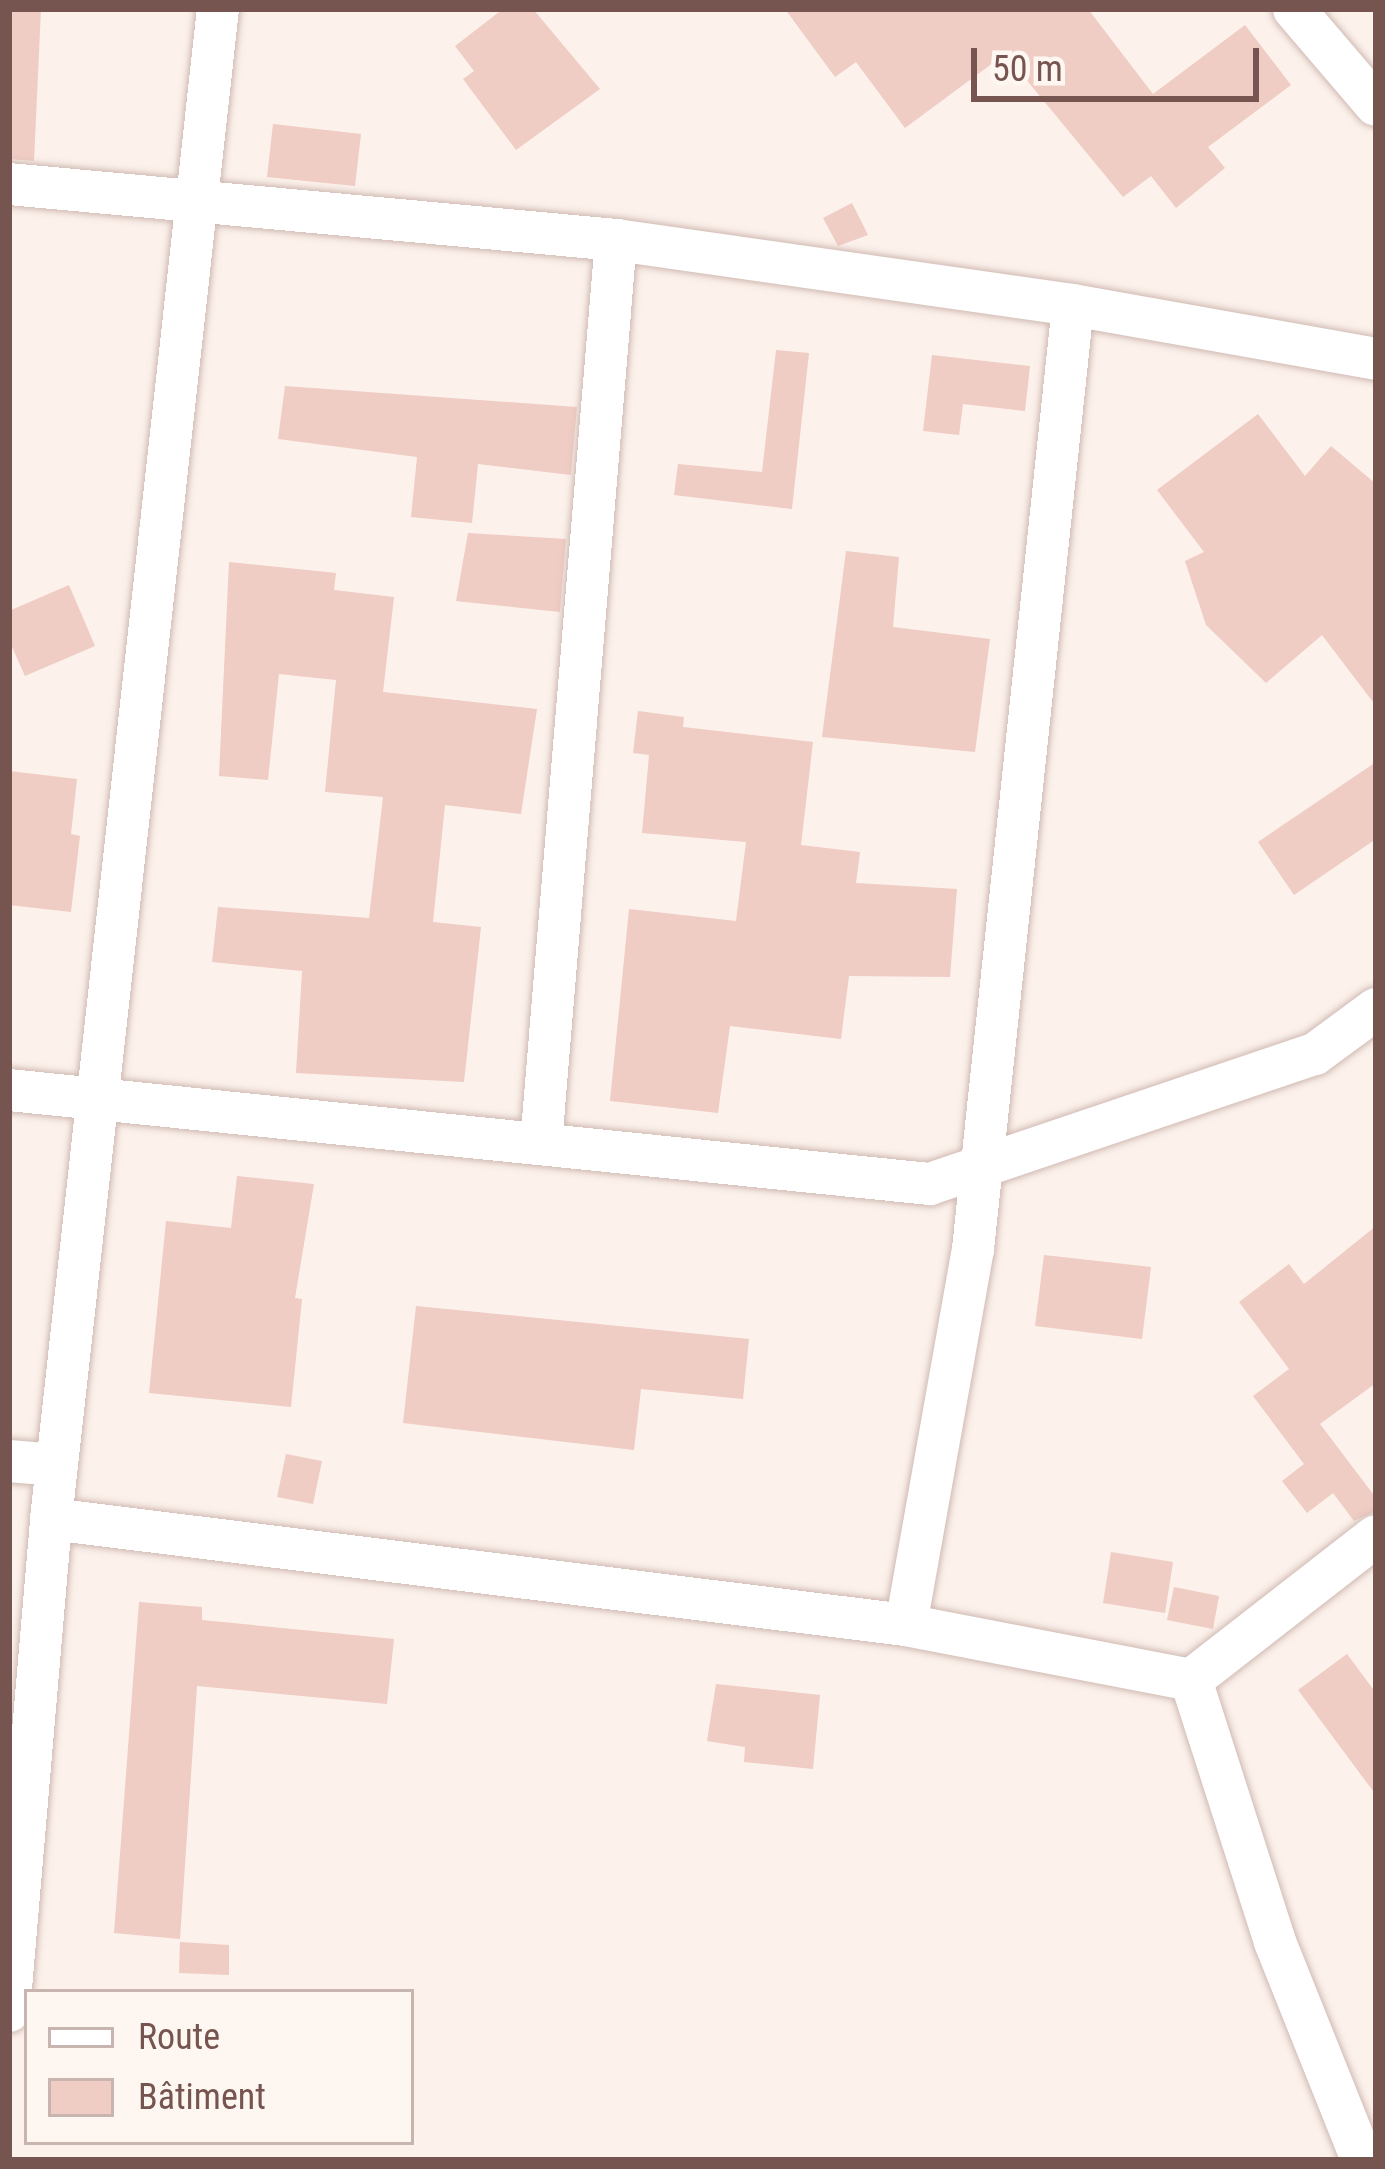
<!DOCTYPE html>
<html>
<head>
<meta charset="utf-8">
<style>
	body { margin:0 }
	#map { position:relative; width:1385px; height:2169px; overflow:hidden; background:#fcf1eb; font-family:"Roboto Condensed",sans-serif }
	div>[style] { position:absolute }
	.building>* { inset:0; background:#efccc4 }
	.roads { filter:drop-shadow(0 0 3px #d0bab3) drop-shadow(0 0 3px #d0bab3) }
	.minor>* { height:42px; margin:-21px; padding:0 21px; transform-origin:21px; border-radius:21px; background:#fff }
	span { translate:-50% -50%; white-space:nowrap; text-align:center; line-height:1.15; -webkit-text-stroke:10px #fef6f1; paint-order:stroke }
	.frame { position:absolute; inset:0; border:12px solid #76544f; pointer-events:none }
	.legend { position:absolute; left:24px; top:1989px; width:390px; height:156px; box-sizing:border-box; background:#fef6f1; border:3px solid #c8b5b0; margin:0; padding:15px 21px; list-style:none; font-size:36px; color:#76544f }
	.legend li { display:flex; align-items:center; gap:24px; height:60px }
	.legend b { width:60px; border:3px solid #c8b5b0 }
	.scale { position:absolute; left:971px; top:48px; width:288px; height:54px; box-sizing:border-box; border:6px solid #76544f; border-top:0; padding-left:15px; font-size:36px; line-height:42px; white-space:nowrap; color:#76544f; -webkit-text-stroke:9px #fef6f1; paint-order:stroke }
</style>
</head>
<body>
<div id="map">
	<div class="building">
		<div style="clip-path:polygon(9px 9px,41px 9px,34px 161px,9px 159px)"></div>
		<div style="clip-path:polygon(503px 9px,533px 9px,600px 89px,516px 150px,463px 79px,474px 71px,455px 46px)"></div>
		<div style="clip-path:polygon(785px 9px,1088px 9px,1153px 94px,1245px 25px,1291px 85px,1208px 147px,1225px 168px,1176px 208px,1151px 176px,1123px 197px,1005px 54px,905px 128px,856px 62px,835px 77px)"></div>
		<div style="clip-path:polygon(273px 124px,361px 134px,355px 186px,267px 177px)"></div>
		<div style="clip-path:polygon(852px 203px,868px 235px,838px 246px,823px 218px)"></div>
		<div style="clip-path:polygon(776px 350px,809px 353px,792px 509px,674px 495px,678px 464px,762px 472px)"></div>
		<div style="clip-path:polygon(932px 355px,1030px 366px,1025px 411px,963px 404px,959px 435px,923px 431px)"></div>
		<div style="clip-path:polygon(285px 386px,577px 407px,571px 475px,478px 464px,472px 523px,411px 517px,417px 457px,278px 439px)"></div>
		<div style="clip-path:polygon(1258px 414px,1305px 476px,1331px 446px,1376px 484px,1376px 706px,1322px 635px,1266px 683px,1206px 625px,1185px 561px,1204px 552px,1157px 490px)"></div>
		<div style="clip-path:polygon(468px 533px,566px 539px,560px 612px,456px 601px)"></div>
		<div style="clip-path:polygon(846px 551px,899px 557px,893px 627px,990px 639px,975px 752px,822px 737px)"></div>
		<div style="clip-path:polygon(229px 562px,336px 573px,334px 590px,394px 597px,383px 692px,537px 709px,521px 814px,445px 805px,433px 922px,481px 927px,464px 1082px,296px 1073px,302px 971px,212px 962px,218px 907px,369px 918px,383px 797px,325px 792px,336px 680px,279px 674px,268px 780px,219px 776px)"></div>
		<div style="clip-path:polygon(69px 585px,95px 646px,25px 676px,9px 640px,9px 611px)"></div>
		<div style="clip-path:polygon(638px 711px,684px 717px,683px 727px,813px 742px,801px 845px,860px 852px,856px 883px,957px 889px,950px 977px,849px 976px,841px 1039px,730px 1026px,718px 1113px,610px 1101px,629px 909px,736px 921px,746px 842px,642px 833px,649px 755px,633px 753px)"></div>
		<div style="clip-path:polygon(1376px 762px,1376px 839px,1294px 895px,1258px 842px)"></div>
		<div style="clip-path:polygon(9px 771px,77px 779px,71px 834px,80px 836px,71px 912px,9px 905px)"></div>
		<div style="clip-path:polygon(237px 1176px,314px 1184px,295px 1298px,302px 1299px,291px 1407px,149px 1393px,166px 1221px,231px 1228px)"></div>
		<div style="clip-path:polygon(1376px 1226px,1376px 1383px,1320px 1424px,1376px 1498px,1376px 1511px,1354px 1521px,1333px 1493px,1307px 1513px,1282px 1481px,1304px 1464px,1253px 1396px,1289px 1369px,1239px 1302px,1289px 1264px,1304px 1284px)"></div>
		<div style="clip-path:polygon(1044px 1255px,1151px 1267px,1142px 1339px,1035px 1326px)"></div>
		<div style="clip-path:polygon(416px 1306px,749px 1339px,743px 1399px,641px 1389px,634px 1450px,403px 1423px)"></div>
		<div style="clip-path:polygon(286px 1454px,322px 1461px,313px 1504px,277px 1497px)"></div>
		<div style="clip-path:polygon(1111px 1552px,1173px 1562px,1165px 1613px,1103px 1603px)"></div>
		<div style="clip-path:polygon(1174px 1587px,1219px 1596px,1213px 1629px,1167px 1620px)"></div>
		<div style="clip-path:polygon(139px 1602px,202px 1607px,202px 1620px,394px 1639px,387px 1704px,197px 1686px,180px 1939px,114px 1933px)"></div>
		<div style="clip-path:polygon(1347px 1654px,1376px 1693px,1376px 1795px,1298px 1690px)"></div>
		<div style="clip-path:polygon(716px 1684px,820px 1695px,813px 1769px,744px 1762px,745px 1747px,707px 1741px)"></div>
		<div style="clip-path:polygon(180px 1942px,229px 1945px,229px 1975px,179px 1973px)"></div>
	</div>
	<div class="roads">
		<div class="minor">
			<div style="left:1294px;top:9px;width:126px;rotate:49.5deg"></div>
			<div style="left:9px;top:184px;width:610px;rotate:5.27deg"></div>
			<div style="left:616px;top:240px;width:462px;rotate:8.1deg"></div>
			<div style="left:1073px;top:305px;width:308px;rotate:10.1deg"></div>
			<div style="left:9px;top:1090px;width:926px;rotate:5.83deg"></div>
			<div style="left:930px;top:1184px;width:406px;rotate:-18.7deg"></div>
			<div style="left:1315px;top:1054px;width:76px;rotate:-36.4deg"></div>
			<div style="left:541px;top:1144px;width:907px;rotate:-85.26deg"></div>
			<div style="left:9px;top:1461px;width:48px;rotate:4.8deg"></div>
			<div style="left:51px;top:1519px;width:862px;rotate:7.07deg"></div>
			<div style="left:906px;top:1625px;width:290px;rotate:10.9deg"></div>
			<div style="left:1191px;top:1680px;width:234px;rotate:-37.9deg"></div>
			<div style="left:906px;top:1625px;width:382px;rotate:-79.9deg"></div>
			<div style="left:973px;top:1249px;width:949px;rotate:-83.95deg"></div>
			<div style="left:1191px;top:1680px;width:275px;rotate:72.2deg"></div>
			<div style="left:1275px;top:1942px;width:235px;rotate:68.2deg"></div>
			<div style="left:9px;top:2011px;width:494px;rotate:-85.1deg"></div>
			<div style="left:51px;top:1519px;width:1519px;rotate:-83.69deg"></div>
		</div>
	</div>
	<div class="frame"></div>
	<ul class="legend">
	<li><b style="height:15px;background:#fff"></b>Route</li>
	<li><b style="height:33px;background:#efccc4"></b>Bâtiment</li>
	</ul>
	<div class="scale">50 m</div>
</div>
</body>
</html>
